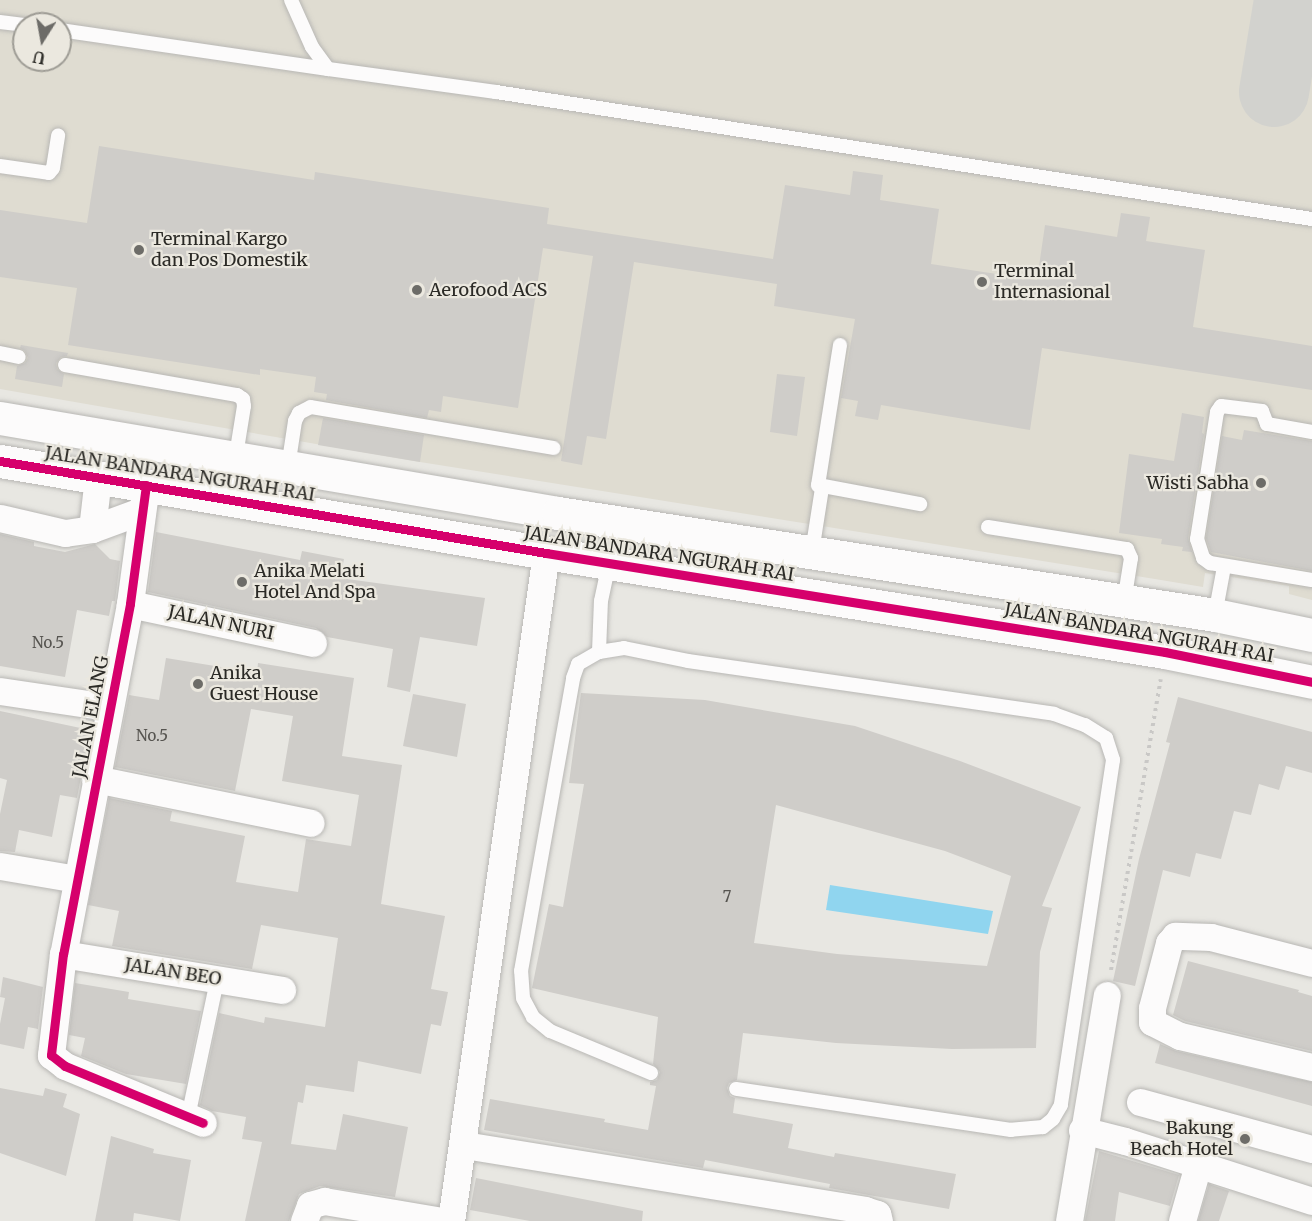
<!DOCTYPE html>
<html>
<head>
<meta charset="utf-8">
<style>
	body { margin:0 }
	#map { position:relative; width:1312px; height:1221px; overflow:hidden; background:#e8e7e2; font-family:Merriweather,serif }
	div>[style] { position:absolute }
	.built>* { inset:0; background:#dfdcd1 }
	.water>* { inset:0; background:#90d5ef }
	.taxiway>* { height:70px; margin:-35px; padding:0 35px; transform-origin:35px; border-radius:35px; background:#d2d2ce }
	.building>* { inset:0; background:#cfcdc9 }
	.path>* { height:4px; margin-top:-2px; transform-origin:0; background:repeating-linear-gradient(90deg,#c9c8c6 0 3px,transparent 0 7.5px) }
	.roads { filter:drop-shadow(0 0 2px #b8b7b4) drop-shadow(0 0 2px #b8b7b4) }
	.lane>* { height:14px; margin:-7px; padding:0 7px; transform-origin:7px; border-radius:7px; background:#fcfbfb }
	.street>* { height:27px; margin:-13.5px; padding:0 13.5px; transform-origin:13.5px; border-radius:13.5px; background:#fcfbfb }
	.secondary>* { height:33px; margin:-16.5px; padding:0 16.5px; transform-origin:16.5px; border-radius:16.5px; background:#fcfbfb }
	.cycleway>* { height:9px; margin:-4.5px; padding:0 4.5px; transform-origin:4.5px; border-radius:4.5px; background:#d6006c }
	.dots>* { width:16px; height:16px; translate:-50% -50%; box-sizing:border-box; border:3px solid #ebe8df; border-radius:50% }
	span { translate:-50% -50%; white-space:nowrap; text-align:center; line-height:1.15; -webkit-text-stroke:4.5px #ebe8df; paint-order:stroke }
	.number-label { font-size:15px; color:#565450 }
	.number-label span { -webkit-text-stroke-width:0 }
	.poi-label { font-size:18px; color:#2b2a26 }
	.left { translate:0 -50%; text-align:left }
	.right { translate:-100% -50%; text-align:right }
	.street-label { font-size:18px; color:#2b2a26 }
	.north { position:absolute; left:12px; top:12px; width:60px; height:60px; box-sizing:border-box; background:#ebe8df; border:2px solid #9e9c95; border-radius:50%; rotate:191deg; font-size:16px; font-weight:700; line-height:24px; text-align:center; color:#2b2a26 }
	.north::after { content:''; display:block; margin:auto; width:21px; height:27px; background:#6d6c68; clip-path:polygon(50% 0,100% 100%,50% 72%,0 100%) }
</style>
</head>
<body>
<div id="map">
	<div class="built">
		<div style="clip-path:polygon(evenodd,0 0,1312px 0,1312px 600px,1289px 594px,1289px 586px,1205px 573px,1203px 587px,1155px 579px,420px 462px,0 389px,0 0,24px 24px,60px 24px,60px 60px,24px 60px,24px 24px)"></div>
	</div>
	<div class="water">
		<div style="clip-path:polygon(830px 885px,993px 911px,988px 934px,826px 910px)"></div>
	</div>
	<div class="taxiway">
		<div style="left:1274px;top:92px;width:93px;rotate:-80.7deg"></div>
	</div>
	<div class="building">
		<div style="clip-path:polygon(99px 146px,314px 180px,315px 172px,549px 208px,547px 224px,773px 259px,785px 185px,850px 195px,853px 171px,883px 175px,880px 200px,939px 209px,931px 264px,1037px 280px,1045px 225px,1117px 237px,1121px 213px,1150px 217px,1146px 241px,1205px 250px,1193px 327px,1312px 346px,1312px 390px,1042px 348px,1030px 430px,881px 405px,878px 420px,855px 416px,858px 401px,841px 398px,855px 319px,774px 306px,777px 284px,634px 262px,606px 439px,587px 436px,582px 465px,561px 461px,593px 256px,543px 248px,518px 408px,443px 396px,441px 412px,429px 410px,427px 418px,326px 400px,327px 394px,314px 392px,316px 377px,260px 369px,260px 375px,68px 345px,77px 288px,0 277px,0 210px,87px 223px)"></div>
		<div style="clip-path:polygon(21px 345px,68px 353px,67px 356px,61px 357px,56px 363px,57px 369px,64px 374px,62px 387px,15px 379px,17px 366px,25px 363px,28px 358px,25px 351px,20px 348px)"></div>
		<div style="clip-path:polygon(777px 374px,805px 377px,797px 436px,770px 432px)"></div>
		<div style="clip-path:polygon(1182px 413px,1204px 417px,1202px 433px,1204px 434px,1188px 538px,1192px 552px,1182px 551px,1183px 547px,1161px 544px,1162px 539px,1119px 533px,1129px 454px,1174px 461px)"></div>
		<div style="clip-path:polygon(323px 418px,424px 435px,420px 462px,318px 445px)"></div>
		<div style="clip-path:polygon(1244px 430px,1312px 441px,1312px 571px,1211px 552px,1206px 538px,1222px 436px,1242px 440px)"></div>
		<div style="clip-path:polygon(156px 532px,300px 560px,302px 551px,344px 559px,340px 578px,485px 598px,477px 646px,420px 637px,410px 692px,387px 687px,393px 649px,327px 637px,316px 628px,148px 592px)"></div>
		<div style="clip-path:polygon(0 534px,34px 542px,34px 546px,65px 552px,95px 544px,110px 559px,120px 561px,115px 601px,112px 601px,109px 616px,77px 610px,65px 677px,0 666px)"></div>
		<div style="clip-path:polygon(166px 658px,257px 673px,258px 663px,354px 678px,342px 756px,402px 765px,381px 904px,445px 916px,431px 989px,448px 992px,441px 1026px,431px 1024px,421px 1074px,358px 1061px,354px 1092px,306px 1085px,303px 1103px,298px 1102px,291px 1144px,336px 1150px,343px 1114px,408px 1127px,395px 1197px,320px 1186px,299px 1194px,289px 1221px,245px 1221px,262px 1142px,242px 1139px,246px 1117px,212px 1111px,200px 1105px,219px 1013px,264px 1023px,265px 1017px,325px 1027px,338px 938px,261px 925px,252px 969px,112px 946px,119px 911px,88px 905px,109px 798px,172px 811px,170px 821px,245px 836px,236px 882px,298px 892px,306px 839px,351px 846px,359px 795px,282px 781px,293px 716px,251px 709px,235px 791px,115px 767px,129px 695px,159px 700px)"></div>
		<div style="clip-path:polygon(evenodd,581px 693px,705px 700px,855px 726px,960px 761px,1081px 807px,1042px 906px,1052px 908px,1040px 952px,1036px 1048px,952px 1049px,836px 1043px,743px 1033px,737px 1080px,729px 1083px,727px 1088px,730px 1096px,735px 1098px,733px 1113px,793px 1124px,788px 1148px,834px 1157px,835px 1153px,956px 1174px,949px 1209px,829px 1188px,830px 1184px,705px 1160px,703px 1168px,484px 1130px,490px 1099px,605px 1119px,604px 1122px,648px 1130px,656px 1086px,650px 1085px,650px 1082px,657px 1080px,660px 1072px,653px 1064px,658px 1017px,532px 988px,549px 904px,563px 907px,584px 784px,569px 783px,581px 693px,776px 805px,945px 851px,1011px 876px,987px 966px,837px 954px,754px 943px,776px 805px)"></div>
		<div style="clip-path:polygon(413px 694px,466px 704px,457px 757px,403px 746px)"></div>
		<div style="clip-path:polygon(1178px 697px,1312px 732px,1312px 773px,1286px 766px,1279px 790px,1259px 784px,1251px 815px,1234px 811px,1221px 859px,1196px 853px,1190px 877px,1163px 870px,1135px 986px,1113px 981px,1139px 859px,1170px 743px,1166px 742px)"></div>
		<div style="clip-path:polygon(0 711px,90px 730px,77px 798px,60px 795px,52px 837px,19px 830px,15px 852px,0 851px,0 814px,7px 780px,0 778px)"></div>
		<div style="clip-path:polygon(1188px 961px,1299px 990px,1298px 992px,1312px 996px,1312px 1051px,1185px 1021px,1173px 1015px)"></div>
		<div style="clip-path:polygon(3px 977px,43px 987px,38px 1029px,28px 1027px,24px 1049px,0 1044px,0 1024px,5px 998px,0 997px)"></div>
		<div style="clip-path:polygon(75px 983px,129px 992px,128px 999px,201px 1011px,186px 1084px,126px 1074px,81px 1056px,85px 1038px,69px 1035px)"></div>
		<div style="clip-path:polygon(1160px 1044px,1176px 1051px,1312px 1082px,1312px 1106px,1155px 1063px)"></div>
		<div style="clip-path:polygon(0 1088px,43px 1096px,45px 1088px,67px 1094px,63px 1107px,80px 1114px,66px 1176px,0 1153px)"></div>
		<div style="clip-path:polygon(111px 1136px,154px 1149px,153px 1153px,191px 1160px,180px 1221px,134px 1213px,133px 1221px,95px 1221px)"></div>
		<div style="clip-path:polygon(1099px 1151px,1179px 1175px,1170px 1206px,1119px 1192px,1115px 1221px,1085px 1221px)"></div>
		<div style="clip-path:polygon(476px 1178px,643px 1211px,642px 1221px,530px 1221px,470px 1210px)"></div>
		<div style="clip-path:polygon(1209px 1184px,1229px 1191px,1219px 1221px,1198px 1221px)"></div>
	</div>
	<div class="path">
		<div style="left:1111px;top:970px;width:295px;rotate:-80.3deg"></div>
	</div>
	<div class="roads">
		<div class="lane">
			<div style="left:291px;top:0;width:51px;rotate:65.9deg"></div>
			<div style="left:312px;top:47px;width:27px;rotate:54deg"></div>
			<div style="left:328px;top:69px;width:170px;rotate:7.8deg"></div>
			<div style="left:496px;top:92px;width:826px;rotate:8.85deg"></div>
			<div style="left:0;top:22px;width:24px;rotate:7deg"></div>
			<div style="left:60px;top:30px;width:271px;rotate:8.3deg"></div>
			<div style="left:0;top:166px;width:49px;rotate:8.1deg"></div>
			<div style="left:49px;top:173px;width:6px;rotate:-51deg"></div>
			<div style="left:53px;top:168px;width:33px;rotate:-81deg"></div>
			<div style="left:840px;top:345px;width:142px;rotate:98.9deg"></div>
			<div style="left:818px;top:485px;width:104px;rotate:10.6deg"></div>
			<div style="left:0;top:353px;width:19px;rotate:12deg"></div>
			<div style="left:65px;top:365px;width:175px;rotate:9.9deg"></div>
			<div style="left:237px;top:395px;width:7px;rotate:34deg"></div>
			<div style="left:243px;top:399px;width:7px;rotate:82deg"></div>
			<div style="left:244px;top:406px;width:94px;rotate:99.2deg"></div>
			<div style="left:1312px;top:432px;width:46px;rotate:-169.9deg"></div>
			<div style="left:1267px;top:424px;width:14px;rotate:-111deg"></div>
			<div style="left:1262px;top:411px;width:41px;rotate:-173deg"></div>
			<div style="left:1221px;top:406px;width:7px;rotate:124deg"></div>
			<div style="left:1217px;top:412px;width:129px;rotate:98.9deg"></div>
			<div style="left:1197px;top:539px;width:20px;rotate:72deg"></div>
			<div style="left:1203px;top:558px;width:9px;rotate:36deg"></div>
			<div style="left:1210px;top:563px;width:103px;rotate:9.5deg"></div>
			<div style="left:288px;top:467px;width:47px;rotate:-81.3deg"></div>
			<div style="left:295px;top:421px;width:9px;rotate:-63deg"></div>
			<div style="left:299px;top:413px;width:13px;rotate:-27deg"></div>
			<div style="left:311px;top:407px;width:246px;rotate:9.6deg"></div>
			<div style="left:988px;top:527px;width:141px;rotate:9deg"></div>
			<div style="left:1127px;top:549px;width:10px;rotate:66deg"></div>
			<div style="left:1131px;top:558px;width:45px;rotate:99deg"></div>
			<div style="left:812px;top:552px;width:65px;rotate:-81.1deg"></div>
			<div style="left:1215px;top:615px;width:49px;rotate:-79.4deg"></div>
			<div style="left:599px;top:652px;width:51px;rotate:-87.8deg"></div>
			<div style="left:601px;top:601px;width:40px;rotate:-78deg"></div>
			<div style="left:651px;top:1073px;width:109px;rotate:-157.4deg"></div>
			<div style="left:550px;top:1031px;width:22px;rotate:-141deg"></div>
			<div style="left:533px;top:1017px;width:21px;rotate:-118deg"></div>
			<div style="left:523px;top:998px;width:27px;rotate:-94deg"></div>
			<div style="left:521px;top:971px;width:298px;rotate:-79.9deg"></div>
			<div style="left:573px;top:678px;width:15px;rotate:-70deg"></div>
			<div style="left:578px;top:664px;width:24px;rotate:-30deg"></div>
			<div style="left:599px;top:652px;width:25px;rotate:-9deg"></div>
			<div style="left:624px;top:648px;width:65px;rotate:11.5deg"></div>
			<div style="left:688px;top:661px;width:370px;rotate:8.2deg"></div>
			<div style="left:1054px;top:714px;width:33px;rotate:20deg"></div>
			<div style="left:1085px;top:725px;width:25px;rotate:32deg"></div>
			<div style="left:1106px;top:738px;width:23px;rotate:72deg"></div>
			<div style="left:1113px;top:760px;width:349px;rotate:98.6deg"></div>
			<div style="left:1061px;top:1105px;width:16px;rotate:120deg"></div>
			<div style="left:1053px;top:1119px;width:13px;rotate:141deg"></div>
			<div style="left:1043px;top:1127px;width:32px;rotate:175deg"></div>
			<div style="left:1011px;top:1130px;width:278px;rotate:-171.5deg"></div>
			<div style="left:188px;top:1117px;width:140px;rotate:-78deg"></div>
		</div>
		<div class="street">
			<div style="left:146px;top:485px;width:120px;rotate:97.7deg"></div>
			<div style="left:130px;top:604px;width:356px;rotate:100.8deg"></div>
			<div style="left:63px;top:954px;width:102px;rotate:96.8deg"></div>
			<div style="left:51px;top:1055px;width:18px;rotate:38deg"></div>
			<div style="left:65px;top:1066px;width:149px;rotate:22.4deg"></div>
			<div style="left:0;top:518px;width:67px;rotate:13deg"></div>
			<div style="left:65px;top:533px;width:27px;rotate:-8deg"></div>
			<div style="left:92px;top:529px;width:52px;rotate:-83.4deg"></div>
			<div style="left:92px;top:529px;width:52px;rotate:-20.2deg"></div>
			<div style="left:130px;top:604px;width:187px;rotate:12deg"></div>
			<div style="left:0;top:691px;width:110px;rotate:8.4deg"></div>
			<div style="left:95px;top:779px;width:220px;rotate:11.5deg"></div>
			<div style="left:0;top:866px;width:78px;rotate:9.6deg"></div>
			<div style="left:63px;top:954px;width:222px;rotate:9.3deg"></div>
			<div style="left:1312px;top:963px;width:104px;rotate:-165.6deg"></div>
			<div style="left:1211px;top:937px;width:36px;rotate:-178deg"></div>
			<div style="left:1175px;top:936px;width:9px;rotate:131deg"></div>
			<div style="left:1169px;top:943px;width:67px;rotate:104.7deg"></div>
			<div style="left:1152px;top:1008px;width:14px;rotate:90deg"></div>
			<div style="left:1152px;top:1022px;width:31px;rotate:27deg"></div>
			<div style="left:1180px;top:1036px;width:136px;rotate:13.2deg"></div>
			<div style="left:1140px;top:1102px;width:178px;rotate:15.3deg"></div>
			<div style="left:1082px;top:1130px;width:44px;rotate:14.3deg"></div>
			<div style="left:1125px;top:1141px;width:196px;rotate:17.8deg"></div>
			<div style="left:464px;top:1145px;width:406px;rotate:9.2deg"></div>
			<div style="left:865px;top:1210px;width:13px;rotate:18deg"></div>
			<div style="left:877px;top:1214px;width:7px;rotate:74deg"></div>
			<div style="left:304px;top:1221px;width:17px;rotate:-69deg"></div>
			<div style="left:310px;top:1205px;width:15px;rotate:-16deg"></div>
			<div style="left:324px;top:1201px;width:120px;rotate:9.6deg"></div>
			<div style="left:451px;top:1221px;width:675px;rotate:-81.91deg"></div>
			<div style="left:1069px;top:1221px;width:229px;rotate:-80.5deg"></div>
			<div style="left:1182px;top:1221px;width:58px;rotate:-74.1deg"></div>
		</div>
		<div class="secondary">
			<div style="left:0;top:418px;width:566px;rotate:9.66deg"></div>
			<div style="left:558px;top:513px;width:665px;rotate:8.82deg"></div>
			<div style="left:1215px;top:615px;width:99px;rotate:11.7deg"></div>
			<div style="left:0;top:461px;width:554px;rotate:9.56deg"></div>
			<div style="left:546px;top:553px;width:627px;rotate:9.09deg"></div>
			<div style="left:1165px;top:652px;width:150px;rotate:11.5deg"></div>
		</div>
	</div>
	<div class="cycleway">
		<div style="left:0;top:461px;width:554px;rotate:9.56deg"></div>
		<div style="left:546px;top:553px;width:627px;rotate:9.09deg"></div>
		<div style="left:1165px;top:652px;width:150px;rotate:11.5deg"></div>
		<div style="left:146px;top:485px;width:120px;rotate:97.7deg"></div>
		<div style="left:130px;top:604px;width:356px;rotate:100.8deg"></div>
		<div style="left:63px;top:954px;width:102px;rotate:96.8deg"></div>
		<div style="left:51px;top:1055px;width:18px;rotate:38deg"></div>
		<div style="left:65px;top:1066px;width:149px;rotate:22.4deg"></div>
	</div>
	<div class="dots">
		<div style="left:139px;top:250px;background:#6d6c68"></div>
		<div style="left:982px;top:282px;background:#6d6c68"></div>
		<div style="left:417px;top:290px;background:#6d6c68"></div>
		<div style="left:1261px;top:483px;background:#6d6c68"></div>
		<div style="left:242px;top:582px;background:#6d6c68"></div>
		<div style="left:198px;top:684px;background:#6d6c68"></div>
		<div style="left:1245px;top:1139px;background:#6d6c68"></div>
	</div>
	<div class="number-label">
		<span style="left:48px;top:643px">No.5</span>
		<span style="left:152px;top:736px">No.5</span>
		<span style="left:727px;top:897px">7</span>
	</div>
	<div class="poi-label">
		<span class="left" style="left:151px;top:250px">Terminal Kargo<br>dan Pos Domestik</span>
		<span class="left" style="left:994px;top:282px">Terminal<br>Internasional</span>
		<span class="left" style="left:429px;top:290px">Aerofood ACS</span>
		<span class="right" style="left:1249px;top:483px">Wisti Sabha</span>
		<span class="left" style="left:254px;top:582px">Anika Melati<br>Hotel And Spa</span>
		<span class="left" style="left:210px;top:684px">Anika<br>Guest House</span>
		<span class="right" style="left:1233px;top:1139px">Bakung<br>Beach Hotel</span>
	</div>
	<div class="street-label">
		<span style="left:180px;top:474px;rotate:9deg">JALAN BANDARA NGURAH RAI</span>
		<span style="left:659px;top:554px;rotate:9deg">JALAN BANDARA NGURAH RAI</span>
		<span style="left:221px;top:623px;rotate:12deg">JALAN NURI</span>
		<span style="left:1139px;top:633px;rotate:10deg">JALAN BANDARA NGURAH RAI</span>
		<span style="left:91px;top:717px;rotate:-79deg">JALAN ELANG</span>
		<span style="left:173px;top:972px;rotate:9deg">JALAN BEO</span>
	</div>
	<div class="north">U</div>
</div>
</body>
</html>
